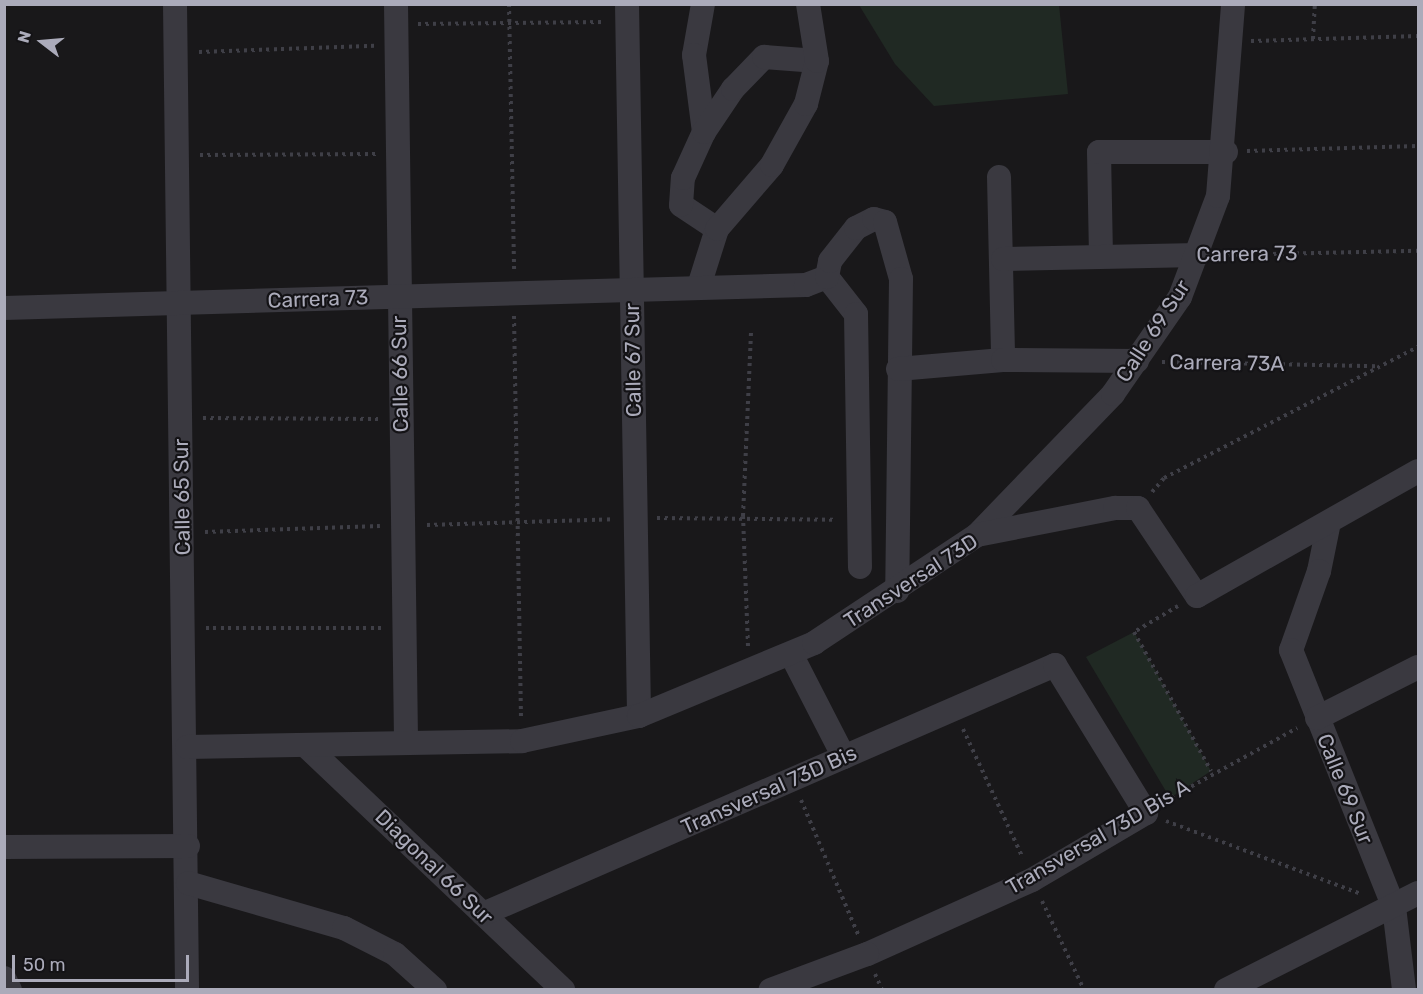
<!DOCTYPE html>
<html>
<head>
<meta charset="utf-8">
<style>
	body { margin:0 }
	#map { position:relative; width:1423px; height:994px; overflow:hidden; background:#19181a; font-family:Rubik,sans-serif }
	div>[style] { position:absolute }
	.green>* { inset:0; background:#202923 }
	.path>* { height:4px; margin-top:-2px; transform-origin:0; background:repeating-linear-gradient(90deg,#3f3f47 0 3px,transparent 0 7.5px) }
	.minor>* { height:24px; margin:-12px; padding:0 12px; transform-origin:12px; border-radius:12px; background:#3a3940 }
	span { translate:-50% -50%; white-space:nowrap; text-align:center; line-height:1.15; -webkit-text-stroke:4.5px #141316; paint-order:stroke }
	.street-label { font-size:21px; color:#ababba }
	.frame { position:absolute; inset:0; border:6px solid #ababba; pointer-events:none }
	.north { position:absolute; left:12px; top:12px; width:60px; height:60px; -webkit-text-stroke:4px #141316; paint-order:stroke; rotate:286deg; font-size:16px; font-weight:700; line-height:24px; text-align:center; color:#ababba }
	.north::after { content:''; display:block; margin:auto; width:21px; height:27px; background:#ababba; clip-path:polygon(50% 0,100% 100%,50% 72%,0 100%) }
	.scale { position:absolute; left:12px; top:955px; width:177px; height:27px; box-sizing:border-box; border:3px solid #ababba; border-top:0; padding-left:8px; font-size:18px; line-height:21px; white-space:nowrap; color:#ababba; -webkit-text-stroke:4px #141316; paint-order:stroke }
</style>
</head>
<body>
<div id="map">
	<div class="green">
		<div style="clip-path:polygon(859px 5px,1059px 5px,1068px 94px,934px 106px,895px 64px)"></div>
		<div style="clip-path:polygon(1134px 632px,1211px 771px,1170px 798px,1086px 657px)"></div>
	</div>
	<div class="path">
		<div style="left:509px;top:4px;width:268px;rotate:88.9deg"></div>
		<div style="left:418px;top:24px;width:187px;rotate:-0.6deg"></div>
		<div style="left:1313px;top:39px;width:35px;rotate:-87deg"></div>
		<div style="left:1251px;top:41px;width:167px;rotate:-1.7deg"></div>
		<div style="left:199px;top:52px;width:176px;rotate:-2deg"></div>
		<div style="left:1247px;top:151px;width:171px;rotate:-1.7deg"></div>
		<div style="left:200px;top:155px;width:176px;rotate:-0.3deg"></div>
		<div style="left:1221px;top:255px;width:197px;rotate:-1.2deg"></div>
		<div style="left:514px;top:316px;width:403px;rotate:89deg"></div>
		<div style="left:1162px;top:362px;width:215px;rotate:1.1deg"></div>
		<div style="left:203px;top:418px;width:175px;rotate:0.3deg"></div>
		<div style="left:1152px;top:492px;width:18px;rotate:-49deg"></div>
		<div style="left:1164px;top:478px;width:286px;rotate:-27.3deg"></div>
		<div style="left:657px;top:518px;width:179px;rotate:0.6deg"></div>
		<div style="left:427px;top:525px;width:187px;rotate:-1.8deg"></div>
		<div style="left:205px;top:532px;width:175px;rotate:-2deg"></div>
		<div style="left:1178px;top:606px;width:51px;rotate:149.4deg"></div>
		<div style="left:1134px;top:632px;width:159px;rotate:61deg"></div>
		<div style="left:206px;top:628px;width:176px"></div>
		<div style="left:748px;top:646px;width:130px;rotate:-92.2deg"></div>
		<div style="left:743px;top:516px;width:184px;rotate:-87.5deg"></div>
		<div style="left:963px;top:729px;width:142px;rotate:65.1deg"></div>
		<div style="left:801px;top:800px;width:146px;rotate:67deg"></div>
		<div style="left:1165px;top:801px;width:151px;rotate:-28.9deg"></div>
		<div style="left:1166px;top:821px;width:208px;rotate:20.5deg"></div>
		<div style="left:1042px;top:901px;width:98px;rotate:64.7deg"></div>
		<div style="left:875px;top:974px;width:17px;rotate:66deg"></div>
	</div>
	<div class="minor">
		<div style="left:175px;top:4px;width:986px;rotate:89.3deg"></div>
		<div style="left:396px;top:4px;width:739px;rotate:89.22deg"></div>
		<div style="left:627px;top:4px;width:712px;rotate:89.03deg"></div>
		<div style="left:703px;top:4px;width:52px;rotate:100deg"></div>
		<div style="left:694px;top:55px;width:78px;rotate:82.6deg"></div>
		<div style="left:999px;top:177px;width:183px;rotate:88.7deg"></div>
		<div style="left:717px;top:229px;width:43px;rotate:-146.3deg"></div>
		<div style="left:681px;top:205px;width:27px;rotate:-86deg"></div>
		<div style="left:683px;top:178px;width:51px;rotate:-65.5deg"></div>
		<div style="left:704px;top:132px;width:52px;rotate:-56deg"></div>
		<div style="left:733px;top:89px;width:45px;rotate:-45.9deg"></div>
		<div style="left:764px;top:57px;width:53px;rotate:4.3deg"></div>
		<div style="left:1101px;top:256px;width:104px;rotate:-91.1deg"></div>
		<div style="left:1099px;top:152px;width:127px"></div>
		<div style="left:1003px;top:259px;width:195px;rotate:-1.2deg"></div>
		<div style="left:827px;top:277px;width:47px;rotate:51.9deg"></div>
		<div style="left:856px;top:314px;width:253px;rotate:89.1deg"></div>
		<div style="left:699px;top:286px;width:60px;rotate:-72.5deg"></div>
		<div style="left:717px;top:229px;width:84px;rotate:-49.3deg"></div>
		<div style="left:772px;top:165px;width:70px;rotate:-60.9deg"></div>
		<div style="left:806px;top:104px;width:44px;rotate:-75.7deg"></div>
		<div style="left:817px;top:61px;width:58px;rotate:-99deg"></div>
		<div style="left:4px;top:308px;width:802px;rotate:-1.64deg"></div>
		<div style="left:806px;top:285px;width:22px;rotate:-21deg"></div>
		<div style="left:827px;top:277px;width:16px;rotate:-79deg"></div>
		<div style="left:830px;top:261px;width:42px;rotate:-51.8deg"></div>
		<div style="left:856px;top:228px;width:20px;rotate:-27deg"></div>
		<div style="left:874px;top:219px;width:11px;rotate:15deg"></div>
		<div style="left:885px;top:222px;width:59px;rotate:74.3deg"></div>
		<div style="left:901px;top:279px;width:312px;rotate:90.7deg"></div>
		<div style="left:898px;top:369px;width:105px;rotate:-4.9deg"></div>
		<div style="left:1003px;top:360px;width:134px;rotate:0.4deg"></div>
		<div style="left:1329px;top:522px;width:50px;rotate:101.5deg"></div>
		<div style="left:1319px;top:571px;width:84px;rotate:109.5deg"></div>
		<div style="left:1291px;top:650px;width:277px;rotate:68.2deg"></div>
		<div style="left:1394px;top:907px;width:84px;rotate:83.1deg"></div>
		<div style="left:977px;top:535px;width:196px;rotate:-46deg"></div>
		<div style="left:1113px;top:394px;width:118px;rotate:-55.4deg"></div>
		<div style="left:1180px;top:297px;width:108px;rotate:-69.4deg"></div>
		<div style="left:1218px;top:196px;width:193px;rotate:-85.5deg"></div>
		<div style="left:791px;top:654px;width:116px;rotate:62.8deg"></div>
		<div style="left:1317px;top:718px;width:113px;rotate:-26.8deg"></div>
		<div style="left:305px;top:745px;width:356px;rotate:43.5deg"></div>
		<div style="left:187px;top:747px;width:335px;rotate:-1deg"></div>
		<div style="left:522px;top:741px;width:120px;rotate:-12.1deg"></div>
		<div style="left:639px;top:716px;width:190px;rotate:-22.6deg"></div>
		<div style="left:814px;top:643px;width:196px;rotate:-33.5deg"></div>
		<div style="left:977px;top:535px;width:141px;rotate:-11.1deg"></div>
		<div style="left:1115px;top:508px;width:23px"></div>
		<div style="left:1138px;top:508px;width:106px;rotate:56.2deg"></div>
		<div style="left:1197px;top:596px;width:254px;rotate:-29.5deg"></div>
		<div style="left:4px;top:847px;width:184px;rotate:-0.3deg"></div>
		<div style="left:188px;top:883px;width:162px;rotate:16.1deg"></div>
		<div style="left:344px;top:928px;width:57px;rotate:27deg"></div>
		<div style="left:395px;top:954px;width:54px;rotate:42deg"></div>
		<div style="left:483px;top:914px;width:624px;rotate:-23.52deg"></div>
		<div style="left:1055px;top:665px;width:174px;rotate:58.4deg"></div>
		<div style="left:1146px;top:813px;width:132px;rotate:149.6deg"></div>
		<div style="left:1032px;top:880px;width:181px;rotate:155.8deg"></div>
		<div style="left:867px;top:954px;width:103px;rotate:159.6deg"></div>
		<div style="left:4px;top:978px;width:13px;rotate:63deg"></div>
		<div style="left:1226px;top:990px;width:215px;rotate:-26.8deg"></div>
	</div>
	<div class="street-label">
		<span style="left:1247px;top:254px;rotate:-1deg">Carrera 73</span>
		<span style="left:318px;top:299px;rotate:-2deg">Carrera 73</span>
		<span style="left:1153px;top:331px;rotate:-57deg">Calle 69 Sur</span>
		<span style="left:633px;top:360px;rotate:-91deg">Calle 67 Sur</span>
		<span style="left:1227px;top:363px;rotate:1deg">Carrera 73A</span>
		<span style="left:400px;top:374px;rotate:-91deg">Calle 66 Sur</span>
		<span style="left:182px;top:497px;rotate:-91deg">Calle 65 Sur</span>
		<span style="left:911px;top:581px;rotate:-33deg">Transversal 73D</span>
		<span style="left:1345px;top:789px;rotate:68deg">Calle 69 Sur</span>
		<span style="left:769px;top:790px;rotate:-24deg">Transversal 73D Bis</span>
		<span style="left:1098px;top:837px;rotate:-30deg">Transversal 73D Bis A</span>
		<span style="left:434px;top:867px;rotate:44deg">Diagonal 66 Sur</span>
	</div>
	<div class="frame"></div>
	<div class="north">N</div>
	<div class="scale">50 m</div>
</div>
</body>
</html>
